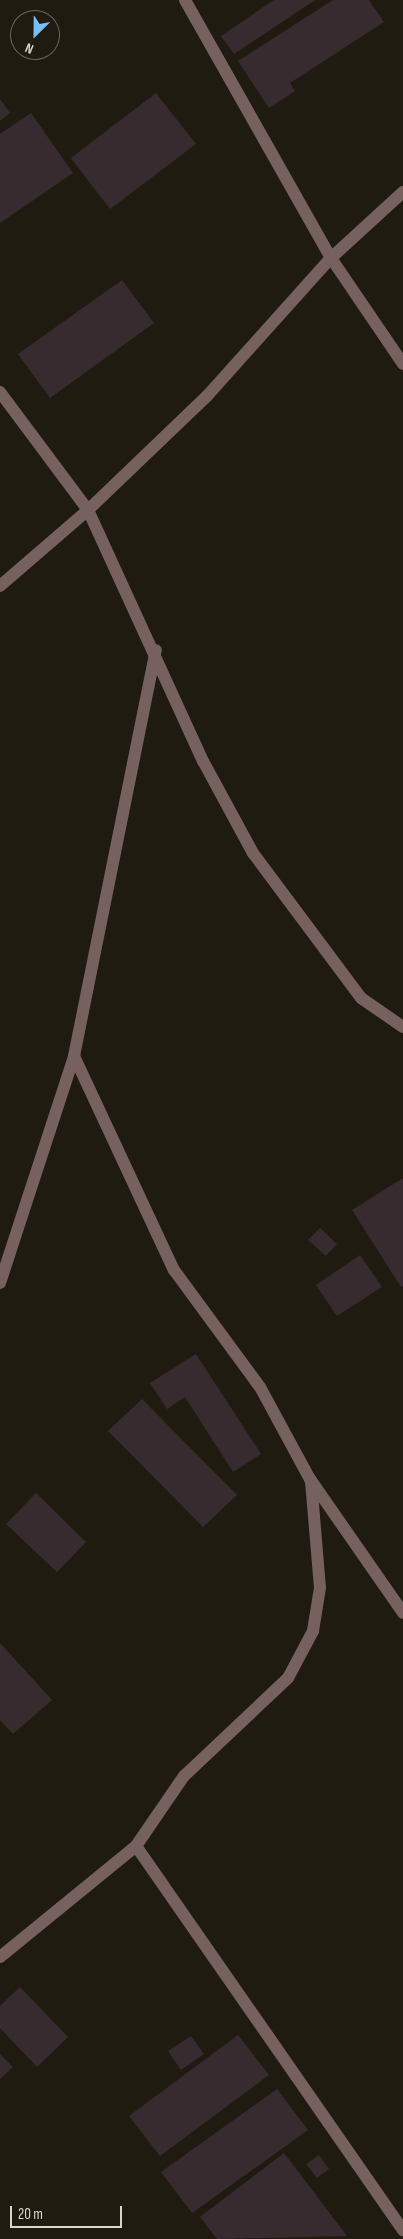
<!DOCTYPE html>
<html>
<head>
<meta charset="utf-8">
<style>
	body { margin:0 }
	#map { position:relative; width:403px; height:2239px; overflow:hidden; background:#201b11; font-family:"Sofia Sans Condensed",sans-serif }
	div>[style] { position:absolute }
	.building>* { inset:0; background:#372b30 }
	.minor>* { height:12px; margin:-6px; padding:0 6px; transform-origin:6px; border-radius:6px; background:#76615e }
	span { translate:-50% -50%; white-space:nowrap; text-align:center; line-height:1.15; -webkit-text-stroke:4px #201b11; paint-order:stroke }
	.north { position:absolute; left:10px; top:10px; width:50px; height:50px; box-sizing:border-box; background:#201b11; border:1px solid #6a655d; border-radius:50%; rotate:203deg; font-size:14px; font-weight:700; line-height:20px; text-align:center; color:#d9d5cf }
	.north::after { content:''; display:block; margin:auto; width:18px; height:22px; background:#75c0f6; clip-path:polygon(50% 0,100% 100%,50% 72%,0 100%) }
	.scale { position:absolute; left:10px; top:2206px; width:112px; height:22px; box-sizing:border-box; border:2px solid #d9d5cf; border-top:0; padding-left:6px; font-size:15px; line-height:18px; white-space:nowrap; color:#d9d5cf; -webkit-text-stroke:4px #201b11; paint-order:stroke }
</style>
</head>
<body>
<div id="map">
	<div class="building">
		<div style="clip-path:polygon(274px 0,315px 0,234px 54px,221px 36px)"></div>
		<div style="clip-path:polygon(333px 0,369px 0,384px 22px,290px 83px,295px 91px,269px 108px,238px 61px)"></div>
		<div style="clip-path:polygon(156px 93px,196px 144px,110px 209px,71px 158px)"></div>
		<div style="clip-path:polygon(0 99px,10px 113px,0 121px)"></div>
		<div style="clip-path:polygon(31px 113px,73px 173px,0 223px,0 134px)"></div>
		<div style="clip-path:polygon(122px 280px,154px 323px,50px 398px,18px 354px)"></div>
		<div style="clip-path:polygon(403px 1178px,403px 1286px,401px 1287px,352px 1210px)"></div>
		<div style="clip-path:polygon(320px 1228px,337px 1244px,326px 1256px,308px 1240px)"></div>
		<div style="clip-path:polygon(360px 1255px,382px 1287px,337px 1316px,316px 1285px)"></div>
		<div style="clip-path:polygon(196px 1354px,261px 1454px,233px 1472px,185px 1397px,167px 1409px,150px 1383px)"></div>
		<div style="clip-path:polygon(142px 1399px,237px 1495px,203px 1527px,108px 1431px)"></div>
		<div style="clip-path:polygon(36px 1493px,86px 1542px,57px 1572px,6px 1524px)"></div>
		<div style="clip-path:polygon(0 1643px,52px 1700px,13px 1734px,0 1720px)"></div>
		<div style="clip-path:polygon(20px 1987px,68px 2037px,37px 2067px,0 2028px,0 2006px)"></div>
		<div style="clip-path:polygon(238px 2035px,269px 2075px,160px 2156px,129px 2116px)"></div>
		<div style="clip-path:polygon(191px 2036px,204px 2054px,181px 2070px,168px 2051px)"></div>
		<div style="clip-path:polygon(0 2054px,13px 2067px,0 2079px)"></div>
		<div style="clip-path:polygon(277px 2089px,308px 2130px,192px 2213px,161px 2172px)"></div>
		<div style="clip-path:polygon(284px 2153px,347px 2236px,217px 2239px,200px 2217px)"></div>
		<div style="clip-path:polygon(319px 2155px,329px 2169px,317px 2178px,306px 2164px)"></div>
	</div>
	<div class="minor">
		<div style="left:185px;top:0;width:296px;rotate:60.5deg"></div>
		<div style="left:331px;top:258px;width:128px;rotate:55.8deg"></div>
		<div style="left:0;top:392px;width:147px;rotate:53.3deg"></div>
		<div style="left:88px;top:510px;width:276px;rotate:65.4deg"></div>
		<div style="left:203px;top:761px;width:105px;rotate:61.5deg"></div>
		<div style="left:253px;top:853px;width:181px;rotate:53.3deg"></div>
		<div style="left:361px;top:998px;width:51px;rotate:34.6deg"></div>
		<div style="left:0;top:586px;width:116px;rotate:-40.8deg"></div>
		<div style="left:88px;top:510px;width:165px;rotate:-43.8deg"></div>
		<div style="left:207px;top:396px;width:186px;rotate:-48.1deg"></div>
		<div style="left:331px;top:258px;width:98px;rotate:-42.5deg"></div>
		<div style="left:74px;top:1056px;width:236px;rotate:65deg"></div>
		<div style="left:174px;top:1270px;width:145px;rotate:53.7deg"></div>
		<div style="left:260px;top:1387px;width:105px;rotate:61.5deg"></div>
		<div style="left:310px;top:1479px;width:163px;rotate:55.2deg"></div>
		<div style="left:0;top:1283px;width:239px;rotate:-71.9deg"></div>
		<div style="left:74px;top:1056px;width:414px;rotate:-78.6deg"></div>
		<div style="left:136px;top:1846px;width:468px;rotate:55.2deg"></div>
		<div style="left:0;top:1957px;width:176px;rotate:-39.2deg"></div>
		<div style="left:136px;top:1846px;width:85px;rotate:-55.6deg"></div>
		<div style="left:184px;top:1776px;width:143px;rotate:-43.3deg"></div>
		<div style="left:288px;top:1678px;width:53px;rotate:-62deg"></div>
		<div style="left:313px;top:1631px;width:44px;rotate:-80.8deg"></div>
		<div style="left:320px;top:1588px;width:107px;rotate:-94.8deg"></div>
	</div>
	<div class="north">N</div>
	<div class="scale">20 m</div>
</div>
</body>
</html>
